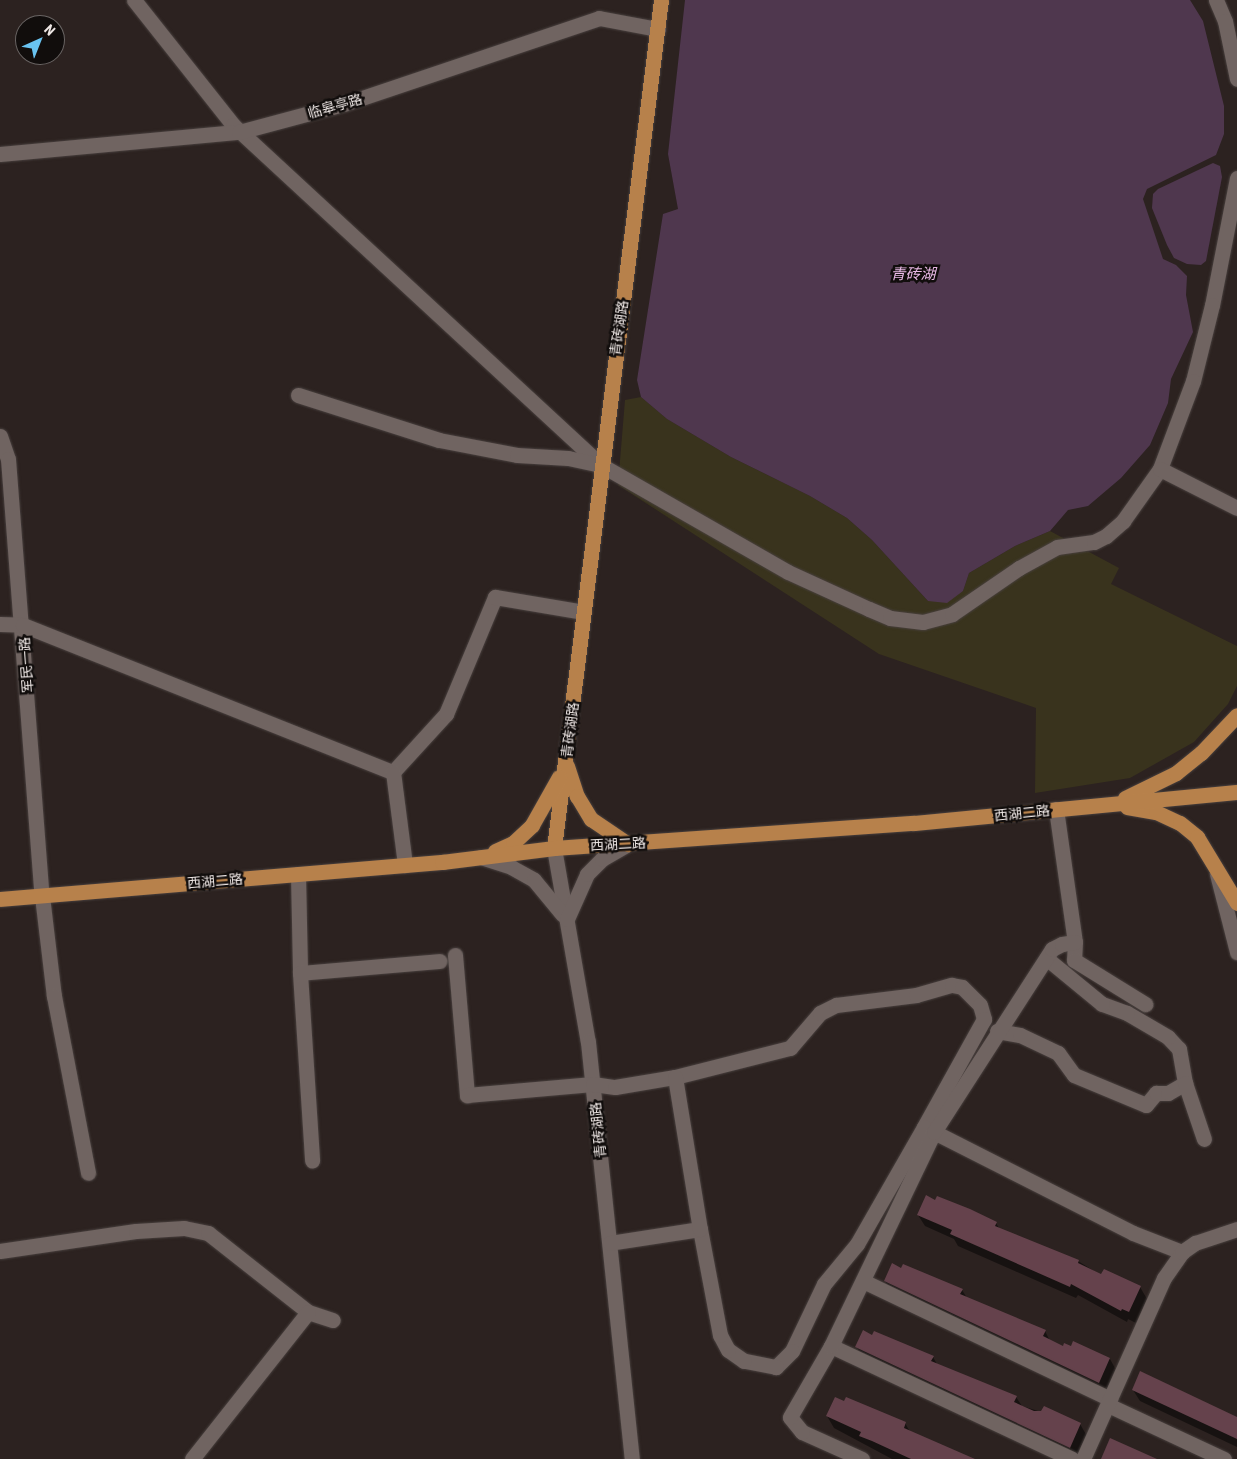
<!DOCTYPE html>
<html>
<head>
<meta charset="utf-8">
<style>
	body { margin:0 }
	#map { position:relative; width:1237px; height:1459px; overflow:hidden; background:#2c2220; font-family:"Roboto Condensed","Noto Sans SC",sans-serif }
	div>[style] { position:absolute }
	.green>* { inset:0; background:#39331d }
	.water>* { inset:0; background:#4f374e }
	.shadow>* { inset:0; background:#0007 }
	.building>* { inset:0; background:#65424c }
	.roads { filter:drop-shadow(0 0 1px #48403e) drop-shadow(0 0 1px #48403e) }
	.minor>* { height:15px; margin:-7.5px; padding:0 7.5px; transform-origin:7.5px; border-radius:7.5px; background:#706461 }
	.major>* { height:15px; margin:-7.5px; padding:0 7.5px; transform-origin:7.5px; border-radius:7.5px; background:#b7814b }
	span { translate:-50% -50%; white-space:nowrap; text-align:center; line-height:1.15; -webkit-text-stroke:5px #110d0c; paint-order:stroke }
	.street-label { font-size:14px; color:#eee7e5 }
	.water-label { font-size:15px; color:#e9b9e6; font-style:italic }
	.north { position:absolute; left:15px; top:15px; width:50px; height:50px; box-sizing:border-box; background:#110d0c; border:1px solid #696463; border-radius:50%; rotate:44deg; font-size:14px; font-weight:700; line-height:20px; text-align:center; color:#eee7e5 }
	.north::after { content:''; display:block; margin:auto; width:18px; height:22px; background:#69c3f1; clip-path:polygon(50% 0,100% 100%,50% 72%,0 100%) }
</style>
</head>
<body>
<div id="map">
	<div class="green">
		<div style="clip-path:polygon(641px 397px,667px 419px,731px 457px,810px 496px,847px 518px,872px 540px,928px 601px,963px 591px,969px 573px,1015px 546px,1050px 531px,1119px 568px,1111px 584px,1237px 646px,1237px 686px,1228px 704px,1194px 742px,1130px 778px,1035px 793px,1036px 708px,879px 654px,618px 485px,625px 400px)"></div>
	</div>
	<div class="water">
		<div style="clip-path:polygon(685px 0,1190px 0,1203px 21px,1224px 106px,1224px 134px,1216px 155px,1147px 189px,1143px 199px,1163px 259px,1176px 265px,1187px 276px,1186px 295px,1193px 332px,1171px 379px,1168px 403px,1150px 445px,1121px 478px,1088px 506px,1068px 510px,1050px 531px,1015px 546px,969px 573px,963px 591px,947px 603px,928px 601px,872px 540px,847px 518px,810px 496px,731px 457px,667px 419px,641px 397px,637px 380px,663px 214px,678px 209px,668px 154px)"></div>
		<div style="clip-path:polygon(1213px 163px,1220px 166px,1222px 177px,1206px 261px,1201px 265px,1187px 264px,1174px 258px,1167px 245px,1152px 208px,1153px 194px,1158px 189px)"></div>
	</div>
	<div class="shadow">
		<div style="clip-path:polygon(918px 1215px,996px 1223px,1000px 1230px,1078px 1261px,1102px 1276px,1140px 1287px,1147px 1299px,1136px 1323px,1128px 1319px,1127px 1322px,1078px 1295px,1076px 1298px,958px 1246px,954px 1239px,925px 1226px)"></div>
		<div style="clip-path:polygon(902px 1269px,962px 1290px,967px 1298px,1045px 1331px,1050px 1341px,1064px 1347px,1110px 1359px,1116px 1370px,1105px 1394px,892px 1292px,885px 1281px)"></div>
		<div style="clip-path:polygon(857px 1347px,933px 1357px,938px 1366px,1016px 1397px,1022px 1406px,1080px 1424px,1087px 1436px,1076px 1459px,863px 1359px)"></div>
		<div style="clip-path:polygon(1133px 1390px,1237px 1418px,1237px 1447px,1140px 1401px)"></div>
		<div style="clip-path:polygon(827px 1416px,905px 1423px,910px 1432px,972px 1459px,892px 1459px,834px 1428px)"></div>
	</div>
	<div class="building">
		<div style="clip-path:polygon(926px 1195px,935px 1200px,937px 1196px,970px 1209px,997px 1222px,995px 1226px,1079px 1260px,1078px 1263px,1101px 1274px,1104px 1269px,1141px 1286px,1129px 1312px,1122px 1309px,1121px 1311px,1071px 1284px,1070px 1287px,950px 1234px,952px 1230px,917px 1215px)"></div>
		<div style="clip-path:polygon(892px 1263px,901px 1268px,903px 1264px,963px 1289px,960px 1294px,1046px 1330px,1043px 1336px,1063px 1346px,1064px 1343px,1071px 1346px,1073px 1341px,1110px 1358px,1099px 1383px,884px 1281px)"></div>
		<div style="clip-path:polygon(863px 1330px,872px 1335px,874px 1331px,934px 1356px,931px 1361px,1017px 1396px,1014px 1402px,1034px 1411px,1041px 1411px,1044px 1406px,1081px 1423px,1070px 1448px,855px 1347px)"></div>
		<div style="clip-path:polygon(1140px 1371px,1237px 1417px,1237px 1439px,1132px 1390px)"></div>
		<div style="clip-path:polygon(835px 1397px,844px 1401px,846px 1397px,906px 1422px,904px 1428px,975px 1459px,911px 1459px,872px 1441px,859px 1436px,861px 1432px,826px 1416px)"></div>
		<div style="clip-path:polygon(1110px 1438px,1157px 1459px,1101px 1459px)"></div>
	</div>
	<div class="roads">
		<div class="minor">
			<div style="left:134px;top:0;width:159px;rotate:51.6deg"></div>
			<div style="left:233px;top:125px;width:501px;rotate:42.74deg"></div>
			<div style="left:601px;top:465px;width:215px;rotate:29.8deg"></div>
			<div style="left:788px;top:572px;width:89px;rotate:24.6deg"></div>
			<div style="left:869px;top:609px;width:23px;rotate:23deg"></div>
			<div style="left:890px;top:618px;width:33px;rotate:7deg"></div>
			<div style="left:923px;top:622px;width:30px;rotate:-15deg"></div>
			<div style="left:952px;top:614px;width:81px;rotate:-34.5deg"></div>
			<div style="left:1019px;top:568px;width:43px;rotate:-28.9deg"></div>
			<div style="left:1057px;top:547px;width:37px;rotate:-8deg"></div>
			<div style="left:1094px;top:542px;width:13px;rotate:-27deg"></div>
			<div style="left:1106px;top:536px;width:23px;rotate:-41deg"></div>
			<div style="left:1123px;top:521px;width:64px;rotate:-54.6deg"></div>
			<div style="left:1216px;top:0;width:23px;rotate:67deg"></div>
			<div style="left:1225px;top:21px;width:59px;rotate:78.3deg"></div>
			<div style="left:0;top:154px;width:240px;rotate:-5.3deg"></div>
			<div style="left:239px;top:132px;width:112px;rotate:-15deg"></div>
			<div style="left:347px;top:103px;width:266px;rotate:-18.6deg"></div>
			<div style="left:599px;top:18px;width:60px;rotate:10.6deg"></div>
			<div style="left:1237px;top:178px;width:129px;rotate:101.1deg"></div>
			<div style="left:1212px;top:305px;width:78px;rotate:104deg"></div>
			<div style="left:1193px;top:381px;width:94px;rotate:110.6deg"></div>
			<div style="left:1160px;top:469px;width:86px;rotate:26.9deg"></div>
			<div style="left:298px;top:395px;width:148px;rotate:17.7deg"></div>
			<div style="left:439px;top:440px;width:79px;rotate:10.9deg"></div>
			<div style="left:517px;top:455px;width:51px;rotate:3.4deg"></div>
			<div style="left:568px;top:458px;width:33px;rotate:12deg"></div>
			<div style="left:0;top:436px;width:24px;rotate:71deg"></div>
			<div style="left:8px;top:459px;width:438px;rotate:85.6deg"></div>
			<div style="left:42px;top:896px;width:101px;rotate:83.2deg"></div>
			<div style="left:54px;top:996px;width:180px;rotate:79.1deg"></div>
			<div style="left:0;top:624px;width:23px;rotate:2deg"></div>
			<div style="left:23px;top:625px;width:398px;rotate:21.7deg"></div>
			<div style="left:393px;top:772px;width:79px;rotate:-47.6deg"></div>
			<div style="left:446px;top:714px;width:127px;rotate:-67.3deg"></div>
			<div style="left:495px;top:597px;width:90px;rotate:9.6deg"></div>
			<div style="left:393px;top:772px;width:94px;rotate:82.6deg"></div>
			<div style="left:1056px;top:809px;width:134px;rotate:81.9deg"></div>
			<div style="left:1075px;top:942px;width:18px;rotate:93deg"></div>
			<div style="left:1074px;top:960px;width:84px;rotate:31.8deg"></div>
			<div style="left:554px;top:848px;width:197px;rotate:80.1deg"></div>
			<div style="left:588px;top:1042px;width:419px;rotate:84deg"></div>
			<div style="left:481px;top:857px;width:32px;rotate:18deg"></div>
			<div style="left:511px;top:867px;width:26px;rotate:29deg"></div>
			<div style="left:534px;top:880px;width:45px;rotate:50.4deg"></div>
			<div style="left:298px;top:874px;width:99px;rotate:88.8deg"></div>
			<div style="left:300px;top:973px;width:188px;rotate:86.3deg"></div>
			<div style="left:1217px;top:874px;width:81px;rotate:75.6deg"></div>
			<div style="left:567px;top:919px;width:49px;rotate:-66deg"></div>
			<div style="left:587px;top:874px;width:21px;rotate:-45deg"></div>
			<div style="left:602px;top:859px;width:30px;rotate:-30deg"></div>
			<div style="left:455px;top:955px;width:141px;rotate:85.1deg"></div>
			<div style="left:467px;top:1095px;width:126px;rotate:-5deg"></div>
			<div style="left:593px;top:1084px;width:22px;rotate:8deg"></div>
			<div style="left:615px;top:1087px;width:61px;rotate:-9.5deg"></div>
			<div style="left:675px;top:1077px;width:119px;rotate:-14.2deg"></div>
			<div style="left:790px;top:1048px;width:46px;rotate:-49.4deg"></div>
			<div style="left:820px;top:1013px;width:18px;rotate:-27deg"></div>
			<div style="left:836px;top:1005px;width:81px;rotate:-7.1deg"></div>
			<div style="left:916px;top:995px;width:37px;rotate:-16deg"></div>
			<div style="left:952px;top:985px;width:10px;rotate:11deg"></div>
			<div style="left:962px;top:987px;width:25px;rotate:45deg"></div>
			<div style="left:980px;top:1005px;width:15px;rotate:74deg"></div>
			<div style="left:984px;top:1019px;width:124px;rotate:119.1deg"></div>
			<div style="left:924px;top:1127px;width:135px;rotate:119.8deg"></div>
			<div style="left:857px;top:1244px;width:52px;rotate:129.5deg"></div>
			<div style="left:824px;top:1284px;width:74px;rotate:115.5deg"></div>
			<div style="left:792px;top:1351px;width:23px;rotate:135deg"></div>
			<div style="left:776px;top:1367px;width:33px;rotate:-169deg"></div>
			<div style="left:744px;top:1361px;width:19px;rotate:-145deg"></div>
			<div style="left:728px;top:1350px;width:17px;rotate:-118deg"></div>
			<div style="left:720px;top:1335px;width:108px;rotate:-100.7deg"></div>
			<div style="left:700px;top:1229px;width:91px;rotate:171.2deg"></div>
			<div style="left:300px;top:973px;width:140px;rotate:-4.9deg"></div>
			<div style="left:997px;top:1031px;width:23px;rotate:10deg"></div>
			<div style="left:1020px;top:1035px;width:42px;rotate:25.3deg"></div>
			<div style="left:1058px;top:1053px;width:27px;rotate:54deg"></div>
			<div style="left:1074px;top:1075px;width:78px;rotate:22.6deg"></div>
			<div style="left:1146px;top:1105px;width:16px;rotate:-50deg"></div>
			<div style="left:1156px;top:1093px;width:12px"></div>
			<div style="left:1168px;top:1093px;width:20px;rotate:-30deg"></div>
			<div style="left:1185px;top:1083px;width:35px;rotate:-100deg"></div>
			<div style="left:1179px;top:1049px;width:16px;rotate:-133deg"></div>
			<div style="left:1168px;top:1037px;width:48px;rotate:-149.7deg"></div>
			<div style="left:1127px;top:1013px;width:27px;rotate:-160deg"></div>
			<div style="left:1102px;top:1004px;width:72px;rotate:-140.6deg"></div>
			<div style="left:675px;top:1077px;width:154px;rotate:80.7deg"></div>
			<div style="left:1185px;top:1083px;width:59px;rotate:71.3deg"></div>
			<div style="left:934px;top:1132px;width:223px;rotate:26.9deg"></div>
			<div style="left:1133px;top:1233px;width:53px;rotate:21.2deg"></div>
			<div style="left:0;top:1251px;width:137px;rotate:-8.4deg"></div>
			<div style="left:136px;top:1231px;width:48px;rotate:-3.6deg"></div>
			<div style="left:184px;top:1228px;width:25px;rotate:12deg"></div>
			<div style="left:208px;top:1233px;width:127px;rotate:38.3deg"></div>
			<div style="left:308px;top:1312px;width:26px;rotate:18deg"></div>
			<div style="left:863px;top:1281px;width:274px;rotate:25.5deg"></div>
			<div style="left:831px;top:1346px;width:266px;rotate:25.1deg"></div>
			<div style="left:1108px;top:1405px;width:128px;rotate:25deg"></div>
			<div style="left:192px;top:1459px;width:187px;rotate:-51.7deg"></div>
			<div style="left:862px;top:1459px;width:66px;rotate:-155.8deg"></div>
			<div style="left:802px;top:1432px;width:19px;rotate:-129deg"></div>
			<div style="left:790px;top:1417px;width:82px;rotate:-60deg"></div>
			<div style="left:831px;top:1346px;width:237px;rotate:-64.3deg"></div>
			<div style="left:934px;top:1132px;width:218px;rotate:-57.2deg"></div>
			<div style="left:1052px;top:949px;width:11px;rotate:-27deg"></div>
			<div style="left:1062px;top:944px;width:13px;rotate:-9deg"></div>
			<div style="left:1083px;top:1459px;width:198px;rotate:-65.9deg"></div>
			<div style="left:1164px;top:1278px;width:32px;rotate:-55deg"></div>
			<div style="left:1182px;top:1252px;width:16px;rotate:-35deg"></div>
			<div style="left:1195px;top:1243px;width:44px;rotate:-18.4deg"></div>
		</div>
		<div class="major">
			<div style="left:567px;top:766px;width:32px;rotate:72deg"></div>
			<div style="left:577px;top:796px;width:27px;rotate:59deg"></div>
			<div style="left:591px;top:819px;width:45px;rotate:34deg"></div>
			<div style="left:1125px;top:798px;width:57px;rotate:-26.1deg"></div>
			<div style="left:1176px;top:773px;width:32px;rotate:-39deg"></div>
			<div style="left:1201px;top:753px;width:52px;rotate:-46.5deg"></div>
			<div style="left:1127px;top:807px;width:29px;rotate:10deg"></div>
			<div style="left:1156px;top:812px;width:26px;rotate:25deg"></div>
			<div style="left:1180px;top:823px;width:22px;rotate:39deg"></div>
			<div style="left:1197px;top:837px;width:77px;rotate:58.8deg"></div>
			<div style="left:554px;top:848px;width:855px;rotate:-82.81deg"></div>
			<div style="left:495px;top:851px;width:20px;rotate:-24deg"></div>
			<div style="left:513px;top:843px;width:26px;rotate:-43deg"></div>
			<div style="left:532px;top:825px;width:55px;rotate:-60.6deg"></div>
			<div style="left:0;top:899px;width:444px;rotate:-4.8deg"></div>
			<div style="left:442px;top:862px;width:113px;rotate:-7.1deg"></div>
			<div style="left:554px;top:848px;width:361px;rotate:-4deg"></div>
			<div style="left:914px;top:823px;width:324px;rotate:-5.5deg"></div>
		</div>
	</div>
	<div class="street-label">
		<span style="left:335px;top:106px;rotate:-16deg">临皋亭路</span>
		<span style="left:619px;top:328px;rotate:-82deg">青砖湖路</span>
		<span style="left:26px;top:665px;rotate:-94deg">军民一路</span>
		<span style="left:570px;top:730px;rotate:-83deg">青砖湖路</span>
		<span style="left:1022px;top:813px;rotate:-6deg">西湖二路</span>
		<span style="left:618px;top:844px;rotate:-3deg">西湖二路</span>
		<span style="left:215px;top:881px;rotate:-5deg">西湖二路</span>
		<span style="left:598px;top:1130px;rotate:-96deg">青砖湖路</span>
	</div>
	<div class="water-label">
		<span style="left:913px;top:275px">青砖湖</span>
	</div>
	<div class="north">N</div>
</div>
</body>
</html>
